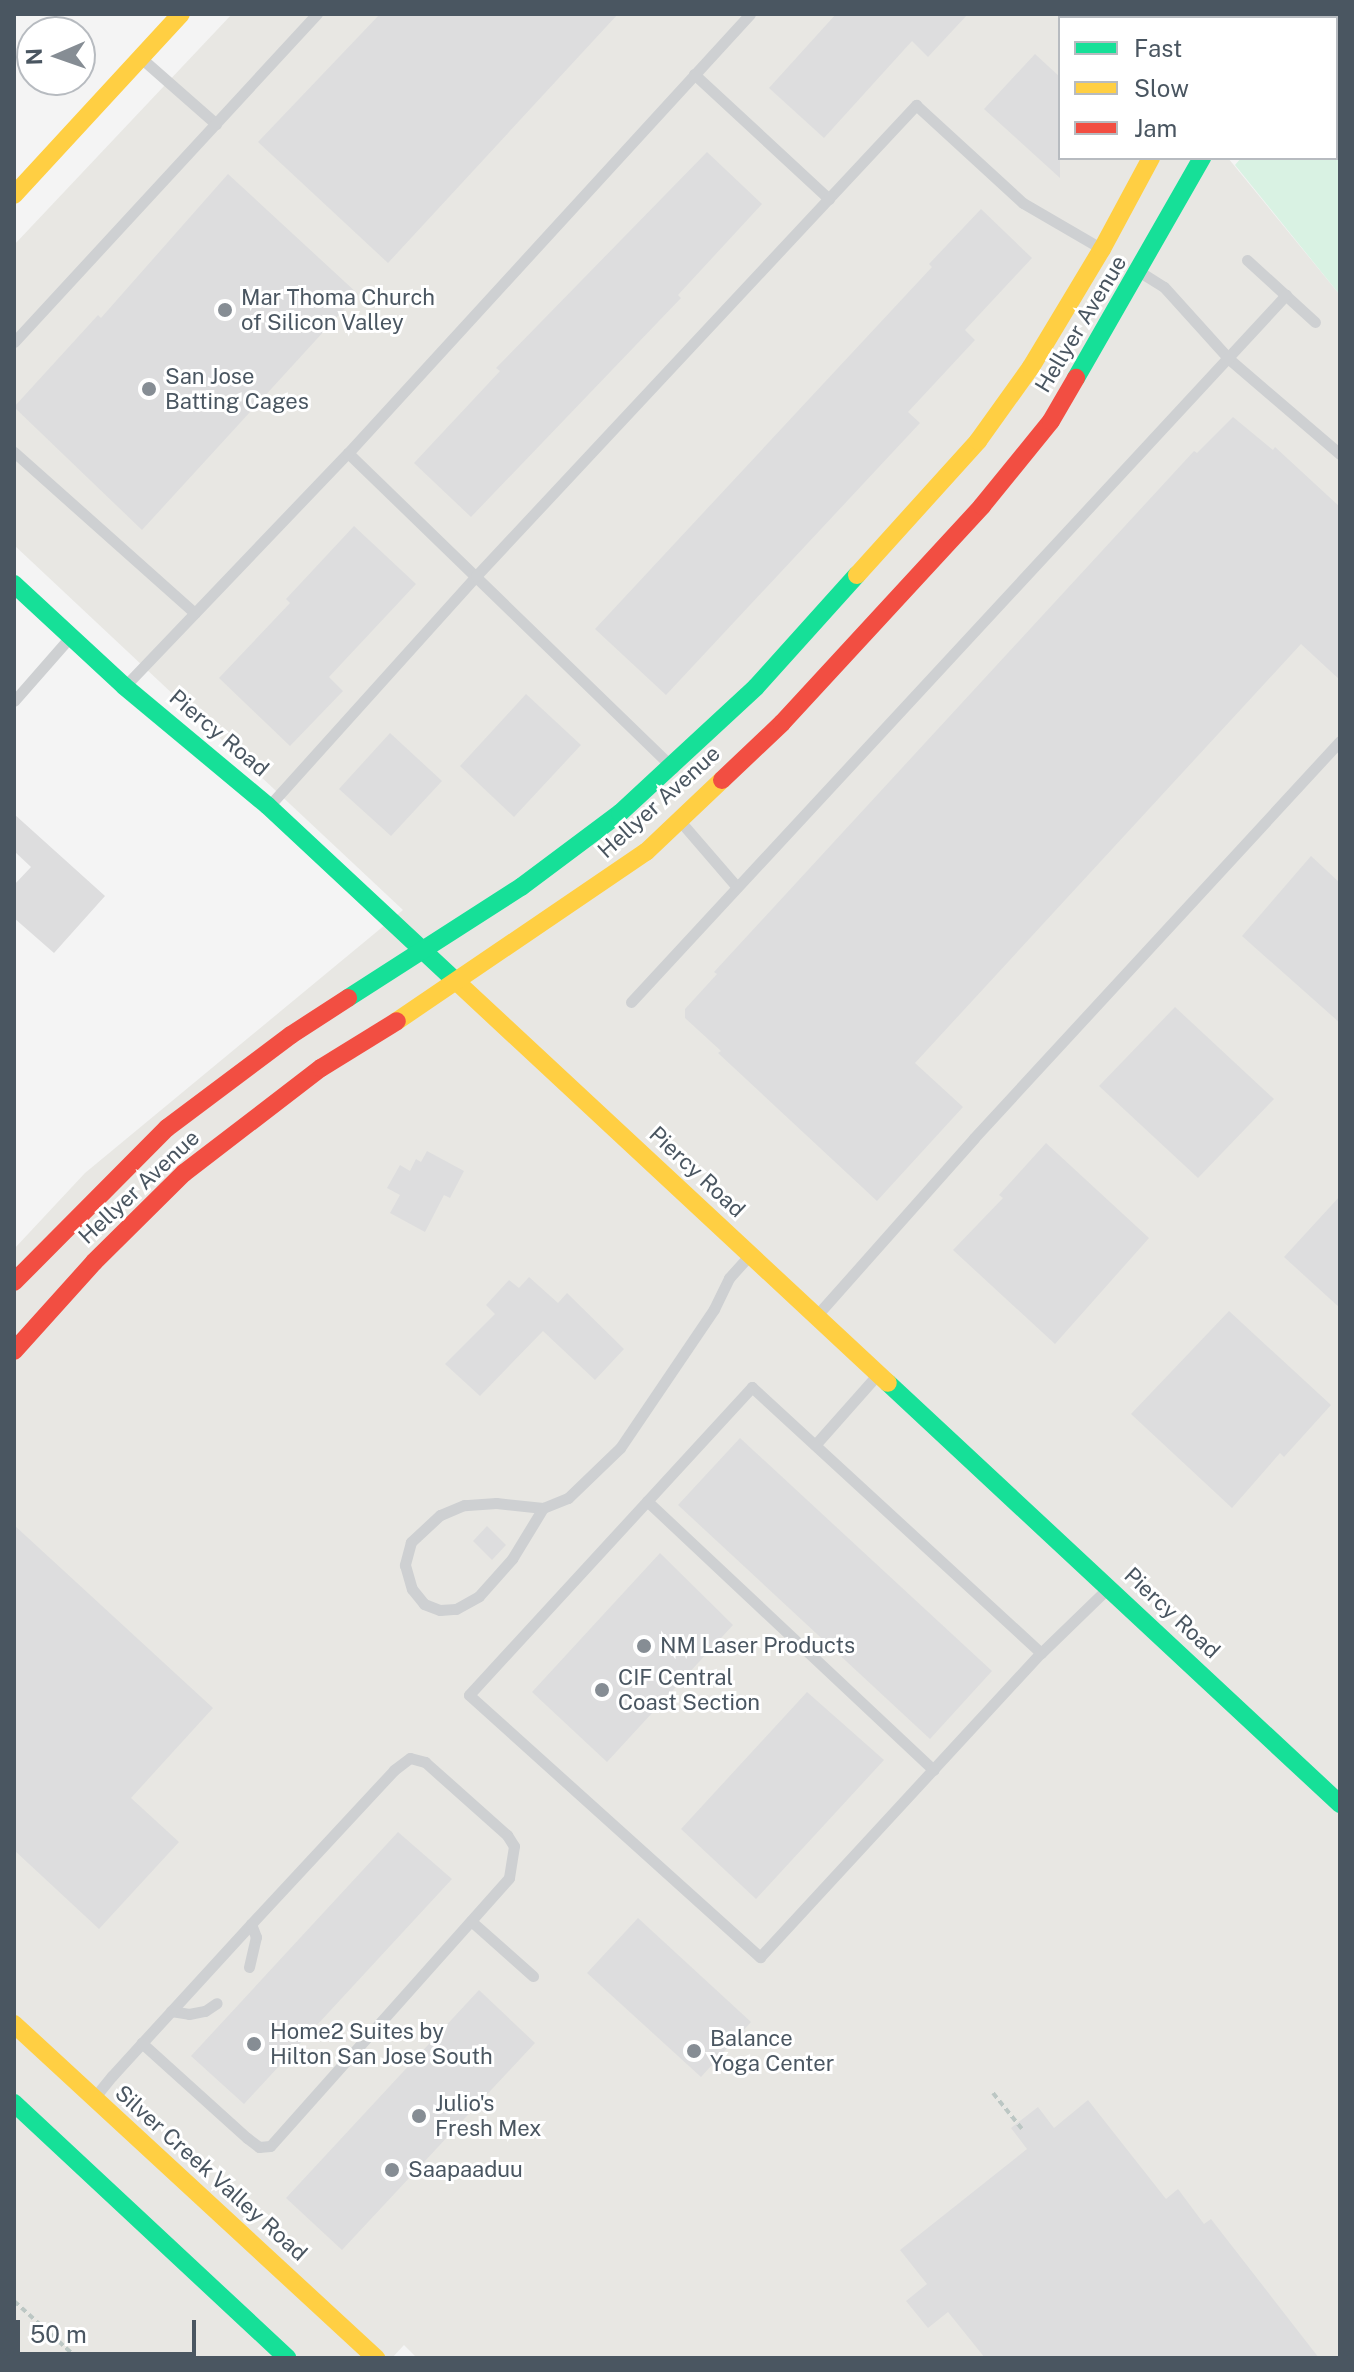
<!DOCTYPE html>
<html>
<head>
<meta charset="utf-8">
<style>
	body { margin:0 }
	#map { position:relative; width:1354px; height:2372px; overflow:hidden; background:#f4f4f4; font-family:"Public Sans",sans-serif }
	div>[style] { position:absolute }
	.commercial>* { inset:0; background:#e8e7e3 }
	.green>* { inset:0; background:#d9f2e3 }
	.building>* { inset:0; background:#ddddde }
	.path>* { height:4px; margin-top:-2px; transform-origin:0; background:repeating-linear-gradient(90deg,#bcc7c4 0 6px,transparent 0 10px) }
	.lane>* { height:11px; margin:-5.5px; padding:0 5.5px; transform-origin:5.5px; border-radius:5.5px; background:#ced0d2 }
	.fast>* { height:18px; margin:-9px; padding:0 9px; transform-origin:9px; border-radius:9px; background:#16e098 }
	.slow>* { height:18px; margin:-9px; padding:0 9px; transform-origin:9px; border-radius:9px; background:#ffcf43 }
	.jam>* { height:18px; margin:-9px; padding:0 9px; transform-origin:9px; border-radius:9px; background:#f24e42 }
	.dots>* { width:22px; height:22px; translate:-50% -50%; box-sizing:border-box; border:4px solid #fff; border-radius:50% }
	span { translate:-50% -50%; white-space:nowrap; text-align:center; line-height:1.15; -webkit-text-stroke:6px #fff; paint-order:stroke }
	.poi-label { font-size:22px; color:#4a5661 }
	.left { translate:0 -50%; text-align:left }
	.street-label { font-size:22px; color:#4a5661 }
	.frame { position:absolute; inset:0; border:16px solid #4a5661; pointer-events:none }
	.legend { position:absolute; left:1058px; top:16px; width:280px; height:144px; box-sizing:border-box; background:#fff; border:2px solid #b7bbc0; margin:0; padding:10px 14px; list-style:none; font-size:24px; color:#4a5661 }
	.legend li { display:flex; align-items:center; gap:16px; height:40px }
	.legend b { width:40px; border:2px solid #b7bbc0 }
	.north { position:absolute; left:16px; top:16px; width:80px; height:80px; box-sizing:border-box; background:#fff; border:2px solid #b7bbc0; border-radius:50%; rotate:268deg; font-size:22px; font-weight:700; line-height:32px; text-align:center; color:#4a5661 }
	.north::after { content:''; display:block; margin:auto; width:28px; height:36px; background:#868d94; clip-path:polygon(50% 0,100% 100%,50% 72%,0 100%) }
	.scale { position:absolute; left:16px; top:2320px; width:180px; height:36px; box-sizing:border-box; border:4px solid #4a5661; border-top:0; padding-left:10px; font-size:24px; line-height:28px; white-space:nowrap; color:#4a5661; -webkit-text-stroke:6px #fff; paint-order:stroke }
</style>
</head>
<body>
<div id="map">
	<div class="commercial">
		<div style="clip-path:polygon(232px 14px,1071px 14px,1075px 18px,1060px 18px,1060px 158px,1228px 158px,1340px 295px,1340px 2358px,417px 2358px,404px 2345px,392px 2358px,14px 2358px,14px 1249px,85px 1173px,403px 910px,14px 545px,14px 245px)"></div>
	</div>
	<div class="green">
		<div style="clip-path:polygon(1340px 34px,1340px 295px,1235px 165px,1241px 158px,1336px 158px,1336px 39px)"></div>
	</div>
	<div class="building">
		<div style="clip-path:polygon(380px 14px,618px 14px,388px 263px,258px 142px)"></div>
		<div style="clip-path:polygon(836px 14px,968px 14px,928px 57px,912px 41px,824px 138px,769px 88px)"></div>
		<div style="clip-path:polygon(1035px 54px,1060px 77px,1060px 178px,984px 109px)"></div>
		<div style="clip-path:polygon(707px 152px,762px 204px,678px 295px,681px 298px,471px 517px,414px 463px,500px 371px,496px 368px)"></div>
		<div style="clip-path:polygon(228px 174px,358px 294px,142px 530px,14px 407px,98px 315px,101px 318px)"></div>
		<div style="clip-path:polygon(981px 209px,1032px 258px,965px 330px,975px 340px,908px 412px,920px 423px,666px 695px,595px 629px,932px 267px,929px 264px)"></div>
		<div style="clip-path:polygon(1233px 417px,1273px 450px,1275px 447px,1340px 507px,1340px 680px,1301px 644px,915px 1063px,963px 1107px,877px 1201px,718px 1053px,721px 1051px,685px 1018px,685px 1009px,717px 974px,714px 972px,1194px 451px,1197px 453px)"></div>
		<div style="clip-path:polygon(354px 526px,416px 584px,329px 677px,343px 691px,290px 746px,219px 678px,290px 603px,286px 599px)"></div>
		<div style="clip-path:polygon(526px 694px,581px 745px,514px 817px,460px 766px)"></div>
		<div style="clip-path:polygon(390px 733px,442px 781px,391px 836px,339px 789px)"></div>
		<div style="clip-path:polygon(14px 814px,105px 896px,54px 953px,14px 918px,14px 885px,31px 867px,14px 851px)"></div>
		<div style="clip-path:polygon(1311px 856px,1340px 883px,1340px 1023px,1242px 936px)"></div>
		<div style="clip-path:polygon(1175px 1007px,1274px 1099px,1198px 1178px,1099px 1086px)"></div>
		<div style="clip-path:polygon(1046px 1143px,1149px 1238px,1055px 1344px,953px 1250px,1003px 1198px,999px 1195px)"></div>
		<div style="clip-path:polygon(427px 1151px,464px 1171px,450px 1198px,444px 1195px,425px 1232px,390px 1213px,400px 1195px,387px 1188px,400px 1165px,410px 1171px,416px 1159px,421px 1162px)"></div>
		<div style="clip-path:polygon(1340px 1196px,1340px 1308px,1284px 1257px)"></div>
		<div style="clip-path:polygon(529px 1277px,558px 1303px,567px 1293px,624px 1349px,595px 1380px,543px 1331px,480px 1396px,445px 1364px,495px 1314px,486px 1305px,509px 1280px,519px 1288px)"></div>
		<div style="clip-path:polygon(1229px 1311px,1331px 1405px,1284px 1457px,1280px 1453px,1232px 1508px,1131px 1414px)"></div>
		<div style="clip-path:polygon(740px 1438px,992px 1671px,930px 1739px,678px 1505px)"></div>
		<div style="clip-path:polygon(14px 1525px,213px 1708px,131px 1798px,179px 1842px,99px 1929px,14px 1850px)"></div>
		<div style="clip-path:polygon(487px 1526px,506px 1545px,492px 1560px,473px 1541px)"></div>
		<div style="clip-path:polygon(660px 1553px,733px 1625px,607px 1762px,532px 1692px)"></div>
		<div style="clip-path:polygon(807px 1692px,884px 1760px,756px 1899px,681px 1829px)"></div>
		<div style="clip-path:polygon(398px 1832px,452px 1879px,244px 2104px,191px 2056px)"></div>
		<div style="clip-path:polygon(638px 1918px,751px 2022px,701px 2077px,587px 1973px)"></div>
		<div style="clip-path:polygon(479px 1990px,535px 2043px,342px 2250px,286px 2198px)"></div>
		<div style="clip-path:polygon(1088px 2100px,1166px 2199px,1178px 2189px,1204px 2224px,1211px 2219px,1319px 2358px,985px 2358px,948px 2312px,928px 2328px,906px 2301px,927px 2284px,900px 2250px,1027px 2149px,1011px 2128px,1038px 2107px,1054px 2128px)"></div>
	</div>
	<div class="path">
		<div style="left:993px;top:2093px;width:46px;rotate:51.1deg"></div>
		<div style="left:14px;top:2301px;width:85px;rotate:42.1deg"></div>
	</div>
	<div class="lane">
		<div style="left:1146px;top:14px;width:6px;rotate:45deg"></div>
		<div style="left:141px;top:58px;width:100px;rotate:41.3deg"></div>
		<div style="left:694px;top:74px;width:184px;rotate:42.8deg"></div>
		<div style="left:1247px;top:260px;width:92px;rotate:42.4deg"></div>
		<div style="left:1140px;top:272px;width:28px;rotate:32deg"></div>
		<div style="left:1164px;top:287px;width:97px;rotate:47.9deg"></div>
		<div style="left:1229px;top:359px;width:146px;rotate:40.6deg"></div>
		<div style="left:14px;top:342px;width:447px;rotate:-47.3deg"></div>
		<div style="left:14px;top:452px;width:242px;rotate:41.7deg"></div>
		<div style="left:348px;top:453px;width:453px;rotate:44.1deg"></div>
		<div style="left:125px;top:686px;width:323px;rotate:-46.3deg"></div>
		<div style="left:348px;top:453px;width:595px;rotate:-47.52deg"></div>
		<div style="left:14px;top:701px;width:85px;rotate:-48.8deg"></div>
		<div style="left:269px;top:806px;width:309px;rotate:-48deg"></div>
		<div style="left:476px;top:576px;width:645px;rotate:-46.95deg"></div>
		<div style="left:916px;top:105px;width:145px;rotate:42.5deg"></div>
		<div style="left:1023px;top:203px;width:91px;rotate:30.2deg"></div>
		<div style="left:680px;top:821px;width:87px;rotate:49.2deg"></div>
		<div style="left:631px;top:1002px;width:964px;rotate:-47.19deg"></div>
		<div style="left:818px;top:1314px;width:235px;rotate:-48.4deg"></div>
		<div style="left:974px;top:1138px;width:540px;rotate:-47.33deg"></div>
		<div style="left:815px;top:1445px;width:95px;rotate:-48.4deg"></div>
		<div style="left:647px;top:1501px;width:393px;rotate:43.2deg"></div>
		<div style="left:543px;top:1508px;width:47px;rotate:-173.9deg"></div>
		<div style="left:496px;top:1503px;width:32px;rotate:176deg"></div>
		<div style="left:464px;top:1505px;width:26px;rotate:157deg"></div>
		<div style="left:440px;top:1515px;width:40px;rotate:137deg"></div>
		<div style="left:411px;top:1542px;width:24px;rotate:105deg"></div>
		<div style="left:405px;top:1565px;width:25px;rotate:74deg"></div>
		<div style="left:412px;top:1589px;width:19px;rotate:51deg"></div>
		<div style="left:424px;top:1604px;width:17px;rotate:21deg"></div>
		<div style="left:440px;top:1610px;width:16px;rotate:-4deg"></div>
		<div style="left:456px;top:1609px;width:26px;rotate:-29deg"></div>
		<div style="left:479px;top:1596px;width:50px;rotate:-48.3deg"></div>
		<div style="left:512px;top:1559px;width:60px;rotate:-58.7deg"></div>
		<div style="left:543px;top:1508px;width:27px;rotate:-22deg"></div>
		<div style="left:568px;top:1498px;width:72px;rotate:-43.9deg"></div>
		<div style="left:620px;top:1448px;width:168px;rotate:-55.9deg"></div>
		<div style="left:714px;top:1309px;width:34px;rotate:-64deg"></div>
		<div style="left:729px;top:1278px;width:31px;rotate:-48deg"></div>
		<div style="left:1041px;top:1653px;width:393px;rotate:-137.4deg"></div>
		<div style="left:752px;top:1387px;width:418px;rotate:132.6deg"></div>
		<div style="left:469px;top:1695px;width:392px;rotate:42deg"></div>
		<div style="left:760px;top:1957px;width:414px;rotate:-47.3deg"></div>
		<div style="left:1041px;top:1653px;width:91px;rotate:-44.1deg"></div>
		<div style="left:471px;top:1921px;width:83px;rotate:41.6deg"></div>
		<div style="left:249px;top:1967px;width:31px;rotate:-77deg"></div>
		<div style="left:256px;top:1937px;width:14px;rotate:-111deg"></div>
		<div style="left:171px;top:2011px;width:18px;rotate:9deg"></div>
		<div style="left:189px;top:2014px;width:16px;rotate:-11deg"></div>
		<div style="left:205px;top:2011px;width:14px;rotate:-34deg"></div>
		<div style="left:94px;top:2098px;width:28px;rotate:-51deg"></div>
		<div style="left:112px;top:2076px;width:45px;rotate:-47.7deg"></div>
		<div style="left:142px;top:2043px;width:161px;rotate:-47.5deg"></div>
		<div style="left:251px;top:1924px;width:210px;rotate:-47.1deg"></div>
		<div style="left:394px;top:1770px;width:20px;rotate:-37deg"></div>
		<div style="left:410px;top:1758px;width:16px;rotate:15deg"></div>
		<div style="left:425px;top:1762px;width:110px;rotate:41.7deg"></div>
		<div style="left:507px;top:1835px;width:13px;rotate:58deg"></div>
		<div style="left:514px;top:1846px;width:32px;rotate:99deg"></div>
		<div style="left:509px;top:1878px;width:359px;rotate:131.7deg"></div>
		<div style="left:270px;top:2146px;width:11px;rotate:175deg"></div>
		<div style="left:259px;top:2147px;width:15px;rotate:-143deg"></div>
		<div style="left:247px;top:2138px;width:142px;rotate:-137.9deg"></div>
	</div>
	<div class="fast">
		<div style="left:1283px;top:18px;width:5px;rotate:-53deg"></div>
		<div style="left:1076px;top:378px;width:254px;rotate:-60.2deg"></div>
		<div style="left:14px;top:584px;width:150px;rotate:42.8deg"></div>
		<div style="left:124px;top:686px;width:187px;rotate:39.8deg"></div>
		<div style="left:268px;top:806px;width:260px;rotate:43deg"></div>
		<div style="left:348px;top:998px;width:206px;rotate:-32.7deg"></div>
		<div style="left:521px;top:887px;width:124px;rotate:-36.8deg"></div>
		<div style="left:620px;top:813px;width:185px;rotate:-42.8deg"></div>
		<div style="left:756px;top:687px;width:151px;rotate:-48deg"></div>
		<div style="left:888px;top:1383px;width:618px;rotate:42.97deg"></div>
		<div style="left:14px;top:2103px;width:374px;rotate:43deg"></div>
	</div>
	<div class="slow">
		<div style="left:1228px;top:18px;width:5px;rotate:-53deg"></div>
		<div style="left:14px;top:195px;width:246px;rotate:-47.3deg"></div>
		<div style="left:857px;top:575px;width:181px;rotate:-47.9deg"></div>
		<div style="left:978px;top:441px;width:91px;rotate:-54.4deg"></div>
		<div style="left:1031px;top:367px;width:138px;rotate:-59deg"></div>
		<div style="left:1102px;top:249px;width:103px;rotate:-61.7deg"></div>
		<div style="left:458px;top:983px;width:587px;rotate:42.93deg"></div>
		<div style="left:397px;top:1021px;width:301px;rotate:-34.2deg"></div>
		<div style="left:646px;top:852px;width:105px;rotate:-43.5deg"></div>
		<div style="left:14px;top:2024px;width:493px;rotate:42.7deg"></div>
	</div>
	<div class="jam">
		<div style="left:722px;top:780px;width:83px;rotate:-43.5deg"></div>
		<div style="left:782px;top:723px;width:295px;rotate:-47.3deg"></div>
		<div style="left:982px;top:506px;width:109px;rotate:-50.9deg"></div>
		<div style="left:1051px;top:421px;width:50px;rotate:-59.8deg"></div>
		<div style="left:14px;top:1282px;width:217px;rotate:-45.2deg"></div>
		<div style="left:167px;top:1128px;width:155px;rotate:-36.9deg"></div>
		<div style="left:291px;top:1035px;width:68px;rotate:-33deg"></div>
		<div style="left:14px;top:1351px;width:120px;rotate:-48deg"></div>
		<div style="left:94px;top:1262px;width:127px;rotate:-44.7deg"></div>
		<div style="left:184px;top:1173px;width:173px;rotate:-37.5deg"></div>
		<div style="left:321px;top:1068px;width:89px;rotate:-31.7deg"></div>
	</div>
	<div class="dots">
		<div style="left:225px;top:310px;background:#868d94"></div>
		<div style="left:149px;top:389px;background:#868d94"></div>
		<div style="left:644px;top:1646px;background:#868d94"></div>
		<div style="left:602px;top:1690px;background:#868d94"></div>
		<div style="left:254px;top:2044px;background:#868d94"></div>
		<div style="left:694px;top:2051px;background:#868d94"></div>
		<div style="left:419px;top:2116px;background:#868d94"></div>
		<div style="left:392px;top:2170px;background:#868d94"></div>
	</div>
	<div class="poi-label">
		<span class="left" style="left:241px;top:310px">Mar Thoma Church<br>of Silicon Valley</span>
		<span class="left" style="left:165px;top:389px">San Jose<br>Batting Cages</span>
		<span class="left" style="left:660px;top:1646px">NM Laser Products</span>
		<span class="left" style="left:618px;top:1690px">CIF Central<br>Coast Section</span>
		<span class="left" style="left:270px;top:2044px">Home2 Suites by<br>Hilton San Jose South</span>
		<span class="left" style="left:710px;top:2051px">Balance<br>Yoga Center</span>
		<span class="left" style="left:435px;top:2116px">Julio's<br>Fresh Mex</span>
		<span class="left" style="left:408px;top:2170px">Saapaaduu</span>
	</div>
	<div class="street-label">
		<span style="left:1081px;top:324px;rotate:-59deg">Hellyer Avenue</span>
		<span style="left:219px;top:733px;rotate:40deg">Piercy Road</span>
		<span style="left:659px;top:802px;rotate:-42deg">Hellyer Avenue</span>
		<span style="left:697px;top:1172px;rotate:43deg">Piercy Road</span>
		<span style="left:139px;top:1187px;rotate:-43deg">Hellyer Avenue</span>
		<span style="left:1172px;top:1613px;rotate:43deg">Piercy Road</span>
		<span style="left:211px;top:2173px;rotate:42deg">Silver Creek Valley Road</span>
	</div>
	<div class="frame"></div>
	<ul class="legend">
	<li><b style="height:10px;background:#16e098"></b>Fast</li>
	<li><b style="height:10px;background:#ffcf43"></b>Slow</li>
	<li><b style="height:10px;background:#f24e42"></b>Jam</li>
	</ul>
	<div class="north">N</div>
	<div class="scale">50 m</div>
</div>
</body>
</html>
